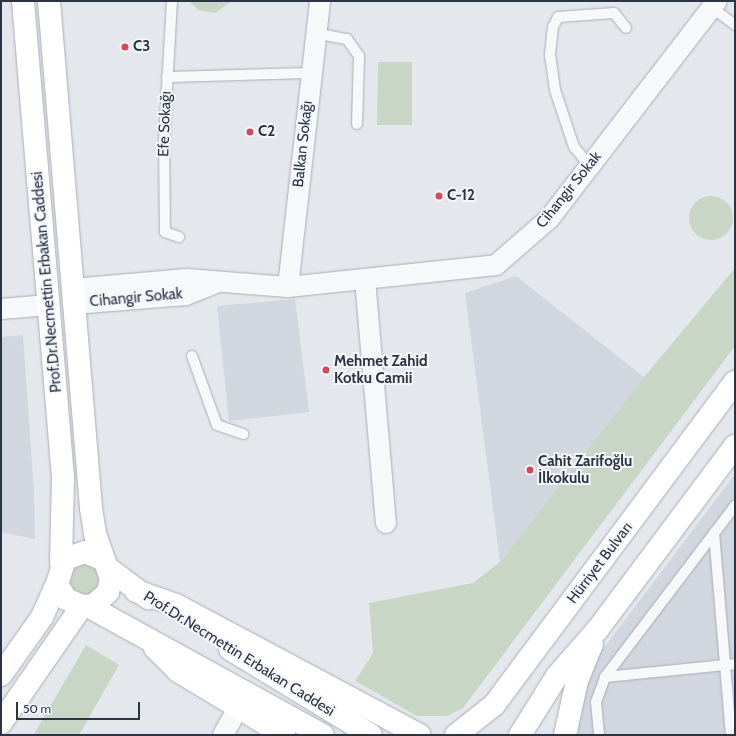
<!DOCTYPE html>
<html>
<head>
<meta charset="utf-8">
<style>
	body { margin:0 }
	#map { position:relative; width:736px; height:736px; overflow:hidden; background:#e4e7ec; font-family:Cabin,sans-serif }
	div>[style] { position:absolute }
	.built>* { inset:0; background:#d2d6de }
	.green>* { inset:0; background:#c9d6c5 }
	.round { border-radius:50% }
	.roads { filter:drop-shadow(0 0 1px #a9aeb7) drop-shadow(0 0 1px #a9aeb7) }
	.lane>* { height:10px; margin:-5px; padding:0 5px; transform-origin:5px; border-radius:5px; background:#f7f8fa }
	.street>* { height:20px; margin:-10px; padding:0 10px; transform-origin:10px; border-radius:10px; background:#f7f8fa }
	.secondary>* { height:22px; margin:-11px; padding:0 11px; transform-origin:11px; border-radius:11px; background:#fff }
	.primary>* { height:22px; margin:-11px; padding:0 11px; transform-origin:11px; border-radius:11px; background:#fff }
	.dots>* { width:11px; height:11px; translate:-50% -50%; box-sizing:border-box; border:2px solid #f4f6f9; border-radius:50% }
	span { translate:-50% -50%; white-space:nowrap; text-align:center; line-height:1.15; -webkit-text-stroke:4px #f4f6f9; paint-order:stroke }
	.poi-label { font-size:15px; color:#2b3445; font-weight:700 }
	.left { translate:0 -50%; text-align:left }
	.street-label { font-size:15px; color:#2b3445 }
	.frame { position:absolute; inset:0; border:2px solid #2b3445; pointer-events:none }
	.scale { position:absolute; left:16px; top:702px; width:124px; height:18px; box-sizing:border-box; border:2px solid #2b3445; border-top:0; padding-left:5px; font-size:12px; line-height:14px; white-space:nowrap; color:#2b3445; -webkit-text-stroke:3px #f4f6f9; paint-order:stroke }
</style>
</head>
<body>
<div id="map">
	<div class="built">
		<div style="clip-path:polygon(516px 276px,644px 377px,500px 562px,465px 293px)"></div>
		<div style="clip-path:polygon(295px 299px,309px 412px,229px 421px,217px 306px)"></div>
		<div style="clip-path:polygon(23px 335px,34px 493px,35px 539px,1px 532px,1px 337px)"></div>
		<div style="clip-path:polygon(735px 474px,735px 735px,567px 735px,600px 653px)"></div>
	</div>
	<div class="green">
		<div style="clip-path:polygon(189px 1px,232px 1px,215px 13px,198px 10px)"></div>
		<div style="clip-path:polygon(378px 62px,412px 62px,412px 125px,377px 125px)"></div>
		<div class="round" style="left:689px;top:196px;width:44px;height:44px"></div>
		<div style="clip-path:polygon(735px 268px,735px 346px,463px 708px,447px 716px,417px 716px,355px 681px,373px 653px,369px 603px,473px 583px,500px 562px,644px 377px)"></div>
		<div class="round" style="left:69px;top:563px;width:32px;height:32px"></div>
		<div style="clip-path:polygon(86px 645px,119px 665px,79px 735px,34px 734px)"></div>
	</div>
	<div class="roads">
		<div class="lane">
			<div style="left:172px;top:1px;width:139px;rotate:93.3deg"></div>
			<div style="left:164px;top:140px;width:92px;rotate:89.4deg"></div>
			<div style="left:165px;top:232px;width:15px;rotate:20deg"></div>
			<div style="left:712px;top:8px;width:29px;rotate:36deg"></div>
			<div style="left:315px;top:33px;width:33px;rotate:11deg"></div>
			<div style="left:347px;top:39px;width:21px;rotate:55deg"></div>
			<div style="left:359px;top:56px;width:68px;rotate:91.7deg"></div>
			<div style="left:167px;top:77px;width:143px;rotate:-1.6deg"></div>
			<div style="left:590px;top:166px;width:25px;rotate:-130deg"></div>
			<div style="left:574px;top:147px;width:60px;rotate:-108.4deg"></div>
			<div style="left:555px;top:90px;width:35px;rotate:-98deg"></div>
			<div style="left:550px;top:55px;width:28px;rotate:-84deg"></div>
			<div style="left:553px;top:27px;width:11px;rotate:-63deg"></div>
			<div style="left:558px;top:17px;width:56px;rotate:-4.1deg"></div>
			<div style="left:614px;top:13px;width:19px;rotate:51deg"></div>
			<div style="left:192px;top:356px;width:73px;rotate:70.1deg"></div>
			<div style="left:217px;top:425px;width:28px;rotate:19deg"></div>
			<div style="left:714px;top:533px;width:203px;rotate:85.2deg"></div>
			<div style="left:605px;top:677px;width:131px;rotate:-5.7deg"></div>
			<div style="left:599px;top:735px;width:33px;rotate:-95deg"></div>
			<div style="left:596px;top:702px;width:27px;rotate:-70deg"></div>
			<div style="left:605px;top:677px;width:215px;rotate:-52.8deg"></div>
		</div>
		<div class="street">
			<div style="left:365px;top:279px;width:245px;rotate:85.1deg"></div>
			<div style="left:288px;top:287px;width:288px;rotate:-83.6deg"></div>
			<div style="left:73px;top:289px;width:114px;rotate:-5deg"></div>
			<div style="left:187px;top:279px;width:101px;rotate:4.5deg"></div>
			<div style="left:288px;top:287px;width:209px;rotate:-6deg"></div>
			<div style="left:496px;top:265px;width:70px;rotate:-41deg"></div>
			<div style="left:549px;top:219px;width:275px;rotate:-52.4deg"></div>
			<div style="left:74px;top:304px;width:112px;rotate:-4.6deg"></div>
			<div style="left:186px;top:295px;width:32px;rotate:-22deg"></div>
			<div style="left:1px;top:309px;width:48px;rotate:-4.8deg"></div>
			<div style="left:223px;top:735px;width:31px;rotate:-61deg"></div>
		</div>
		<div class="secondary">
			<div style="left:23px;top:1px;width:477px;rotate:85.2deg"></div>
			<div style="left:63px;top:476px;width:88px;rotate:91.3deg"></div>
			<div style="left:49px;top:1px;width:509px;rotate:85.26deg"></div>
			<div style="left:91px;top:508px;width:26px;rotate:81deg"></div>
			<div style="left:95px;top:534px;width:48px;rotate:70.4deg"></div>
			<div style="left:111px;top:579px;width:13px;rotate:103deg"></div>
			<div style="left:108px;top:592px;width:19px;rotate:137deg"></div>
			<div style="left:94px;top:605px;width:12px;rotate:175deg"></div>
			<div style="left:82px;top:606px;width:17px;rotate:-156deg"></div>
			<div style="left:66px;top:599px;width:17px;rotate:-121deg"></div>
			<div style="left:57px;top:584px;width:26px;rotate:-72deg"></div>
			<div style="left:65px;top:559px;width:21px;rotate:-19deg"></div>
			<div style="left:85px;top:552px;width:21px;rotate:23deg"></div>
			<div style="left:1px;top:675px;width:71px;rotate:-54.7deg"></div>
			<div style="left:42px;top:617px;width:36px;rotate:-66deg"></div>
			<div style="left:1px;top:723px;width:142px;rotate:-55.3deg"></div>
		</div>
		<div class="primary">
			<div style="left:109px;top:569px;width:49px;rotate:36.6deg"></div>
			<div style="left:136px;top:591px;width:42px;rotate:19.3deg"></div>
			<div style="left:176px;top:605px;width:276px;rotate:28.1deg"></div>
			<div style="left:88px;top:606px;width:268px;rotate:28.8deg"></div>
			<div style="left:155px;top:648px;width:33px;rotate:45deg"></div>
			<div style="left:178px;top:671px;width:124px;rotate:31.1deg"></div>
			<div style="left:230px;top:649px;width:165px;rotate:31.4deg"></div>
			<div style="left:456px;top:735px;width:48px;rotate:-38.3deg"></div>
			<div style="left:494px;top:705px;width:403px;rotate:-53.3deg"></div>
			<div style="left:520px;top:735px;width:70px;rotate:-57.9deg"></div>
			<div style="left:557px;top:676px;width:62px;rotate:-48.9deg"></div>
			<div style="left:598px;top:629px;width:229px;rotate:-53.2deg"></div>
			<div style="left:565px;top:735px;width:55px;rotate:-77.5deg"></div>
			<div style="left:577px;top:681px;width:40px;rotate:-68deg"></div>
		</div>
	</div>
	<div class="dots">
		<div style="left:125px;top:47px;background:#d1495b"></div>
		<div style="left:250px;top:132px;background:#d1495b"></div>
		<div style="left:439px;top:196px;background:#d1495b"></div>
		<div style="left:326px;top:370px;background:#d1495b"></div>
		<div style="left:530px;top:470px;background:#d1495b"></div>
	</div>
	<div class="poi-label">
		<span class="left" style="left:133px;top:47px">C3</span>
		<span class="left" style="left:258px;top:132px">C2</span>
		<span class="left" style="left:447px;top:196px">C-12</span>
		<span class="left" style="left:334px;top:370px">Mehmet Zahid<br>Kotku Camii</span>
		<span class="left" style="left:538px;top:470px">Cahit Zarifoğlu<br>İlkokulu</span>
	</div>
	<div class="street-label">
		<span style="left:165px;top:124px;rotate:-88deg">Efe Sokağı</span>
		<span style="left:303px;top:144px;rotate:-84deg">Balkan Sokağı</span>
		<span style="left:569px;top:190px;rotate:-51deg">Cihangir Sokak</span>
		<span style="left:47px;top:282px;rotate:-95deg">Prof.Dr.Necmettin Erbakan Caddesi</span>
		<span style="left:136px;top:298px;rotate:-5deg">Cihangir Sokak</span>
		<span style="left:600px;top:563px;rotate:-53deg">Hürriyet Bulvarı</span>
		<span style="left:239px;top:654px;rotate:32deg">Prof.Dr.Necmettin Erbakan Caddesi</span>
	</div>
	<div class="frame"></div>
	<div class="scale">50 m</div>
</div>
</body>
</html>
